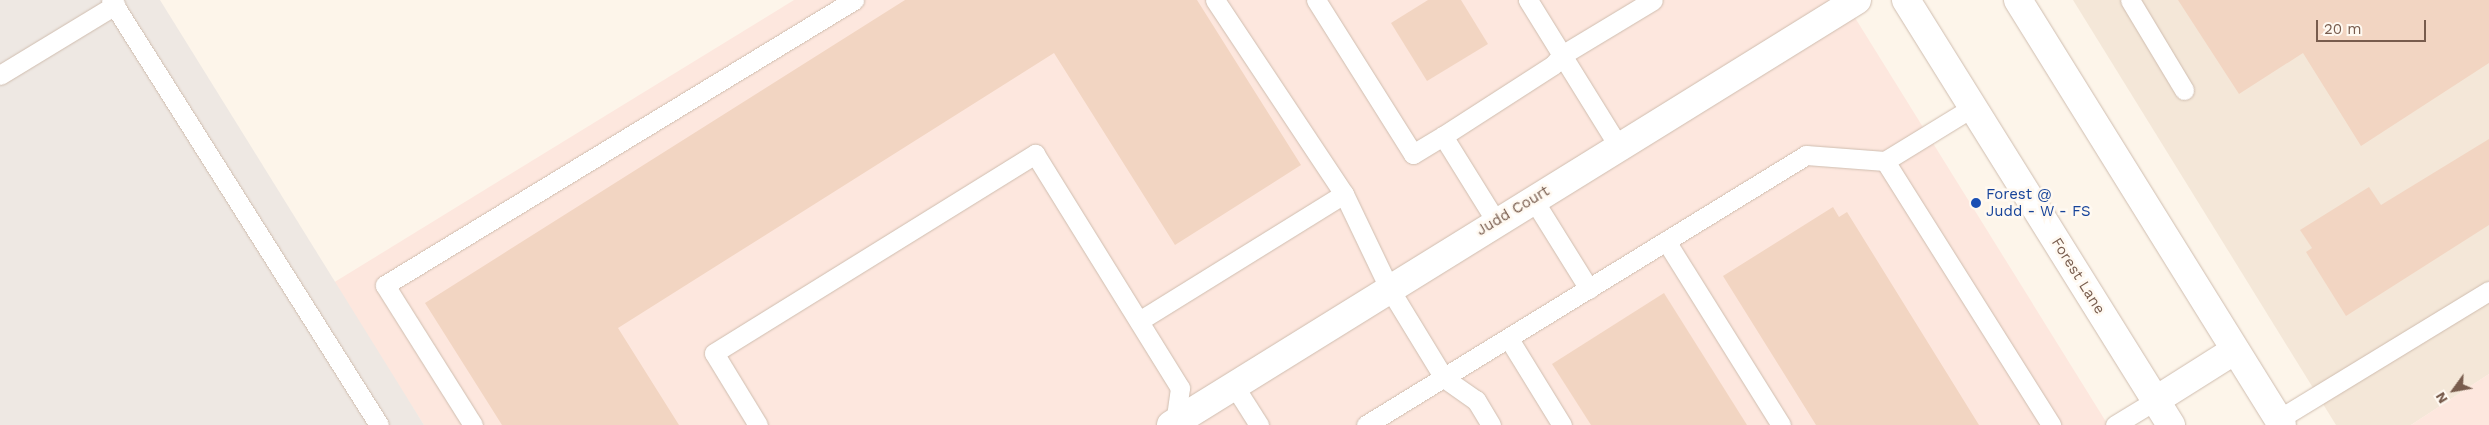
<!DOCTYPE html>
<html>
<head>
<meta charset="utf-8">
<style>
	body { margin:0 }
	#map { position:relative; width:2489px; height:425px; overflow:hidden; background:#fdf5ea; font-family:"Work Sans",sans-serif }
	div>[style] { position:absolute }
	.residential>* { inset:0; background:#f4e7d8 }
	.commercial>* { inset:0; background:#fde7de }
	.industrial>* { inset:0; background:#eee8e3 }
	.building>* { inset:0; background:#f2d5c2 }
	.roads { filter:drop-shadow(0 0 1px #cfbdaf) drop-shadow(0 0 1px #cfbdaf) }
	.service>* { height:19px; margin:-9.5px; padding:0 9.5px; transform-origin:9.5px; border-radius:9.5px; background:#fff }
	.minor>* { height:28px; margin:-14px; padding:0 14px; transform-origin:14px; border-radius:14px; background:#fff }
	.secondary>* { height:28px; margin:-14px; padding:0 14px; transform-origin:14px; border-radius:14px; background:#fff }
	.dots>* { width:14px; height:14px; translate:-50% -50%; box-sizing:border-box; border:2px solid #fff9f1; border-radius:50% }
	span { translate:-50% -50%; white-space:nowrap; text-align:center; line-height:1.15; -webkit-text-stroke:5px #fff9f1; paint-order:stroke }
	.transit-label { font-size:15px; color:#164399 }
	.left { translate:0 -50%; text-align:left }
	.street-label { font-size:15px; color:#785c4d }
	.north { position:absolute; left:2429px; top:365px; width:50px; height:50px; -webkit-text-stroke:4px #fff9f1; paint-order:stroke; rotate:238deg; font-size:14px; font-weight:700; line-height:20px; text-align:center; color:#785c4d }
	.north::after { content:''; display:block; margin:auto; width:18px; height:22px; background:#785c4d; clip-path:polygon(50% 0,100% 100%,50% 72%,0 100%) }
	.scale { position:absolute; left:2316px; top:20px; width:110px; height:22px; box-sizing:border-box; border:2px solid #785c4d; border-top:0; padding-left:6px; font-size:15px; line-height:18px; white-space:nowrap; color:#785c4d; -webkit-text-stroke:4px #fff9f1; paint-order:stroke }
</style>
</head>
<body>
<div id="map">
	<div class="residential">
		<div style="clip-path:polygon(2073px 0,2489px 0,2489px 374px,2411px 425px,2336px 425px)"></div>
	</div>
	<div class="commercial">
		<div style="clip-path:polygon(794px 0,1844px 0,2108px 425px,424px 425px,333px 283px)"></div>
		<div style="clip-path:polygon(2489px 374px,2489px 425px,2411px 425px)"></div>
	</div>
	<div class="industrial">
		<div style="clip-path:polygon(0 0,160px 0,424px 425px,0 425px)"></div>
	</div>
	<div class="building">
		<div style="clip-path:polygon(905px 0,1197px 0,1301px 165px,1175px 245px,1054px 53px,618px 328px,679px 425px,502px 425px,425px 303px)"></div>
		<div style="clip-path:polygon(1428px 0,1461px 0,1488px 44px,1427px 81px,1391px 23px)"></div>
		<div style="clip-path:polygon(2178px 0,2489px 0,2489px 63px,2361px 146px,2303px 53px,2239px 94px)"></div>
		<div style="clip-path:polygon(2489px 139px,2489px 225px,2346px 316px,2306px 252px,2312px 248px,2300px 230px,2369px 187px,2381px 205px)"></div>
		<div style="clip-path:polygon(1833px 207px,1839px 217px,1847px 212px,1979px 425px,1816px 425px,1723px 276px)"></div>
		<div style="clip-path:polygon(1664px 293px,1747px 425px,1591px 425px,1552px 364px)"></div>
	</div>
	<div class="roads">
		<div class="service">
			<div style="left:111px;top:0;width:502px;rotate:57.76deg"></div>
			<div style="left:1215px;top:0;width:233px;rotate:56.4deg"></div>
			<div style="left:1344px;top:194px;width:104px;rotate:64.4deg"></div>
			<div style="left:1389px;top:288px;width:105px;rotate:58.6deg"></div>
			<div style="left:1444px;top:378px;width:39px;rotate:35deg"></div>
			<div style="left:1476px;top:400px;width:29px;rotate:59deg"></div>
			<div style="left:1316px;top:0;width:182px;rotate:57.8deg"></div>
			<div style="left:1413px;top:154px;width:35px;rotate:-31deg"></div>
			<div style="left:1443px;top:136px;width:100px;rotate:58.1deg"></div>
			<div style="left:2130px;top:0;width:105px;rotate:59deg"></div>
			<div style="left:0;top:75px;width:135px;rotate:-31.3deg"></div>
			<div style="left:1973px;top:107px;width:103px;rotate:148.5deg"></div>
			<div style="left:1885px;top:161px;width:312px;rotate:57.8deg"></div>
			<div style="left:1443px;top:136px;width:131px;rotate:-32.8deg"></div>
			<div style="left:1553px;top:65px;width:13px;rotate:-48deg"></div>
			<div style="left:1562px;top:55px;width:65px;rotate:-121.7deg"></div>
			<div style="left:1619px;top:147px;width:108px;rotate:-121.8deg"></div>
			<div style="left:1562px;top:55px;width:106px;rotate:-31.1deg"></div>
			<div style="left:1533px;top:199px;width:106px;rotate:58.1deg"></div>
			<div style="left:1666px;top:241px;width:217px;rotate:58deg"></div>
			<div style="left:1139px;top:321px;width:241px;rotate:-31.8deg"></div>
			<div style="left:1509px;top:339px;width:101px;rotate:58.4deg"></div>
			<div style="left:1233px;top:384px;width:49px;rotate:57.6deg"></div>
			<div style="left:2279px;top:419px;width:246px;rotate:-31.4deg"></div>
			<div style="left:473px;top:425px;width:165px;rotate:-122.2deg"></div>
			<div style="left:385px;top:285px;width:549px;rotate:-31.29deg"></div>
			<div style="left:758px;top:425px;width:84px;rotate:-121.4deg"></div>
			<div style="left:714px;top:353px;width:378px;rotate:-31.8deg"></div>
			<div style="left:1035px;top:154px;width:275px;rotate:58.2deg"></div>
			<div style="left:1180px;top:388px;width:37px;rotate:98deg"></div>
			<div style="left:1366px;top:425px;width:516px;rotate:-31.53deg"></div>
			<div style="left:1806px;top:155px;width:79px;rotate:4.3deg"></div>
			<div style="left:2115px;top:425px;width:48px;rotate:-31.4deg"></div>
		</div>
		<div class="minor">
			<div style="left:1171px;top:425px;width:807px;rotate:-31.78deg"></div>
		</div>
		<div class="secondary">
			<div style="left:1906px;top:0;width:501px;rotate:58.06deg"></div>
			<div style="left:2018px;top:0;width:500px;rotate:58.15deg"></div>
			<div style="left:2156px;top:400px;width:93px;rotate:-32.3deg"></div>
		</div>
	</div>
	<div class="dots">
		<div style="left:1976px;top:203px;background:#1a4fb4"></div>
	</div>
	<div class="transit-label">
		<span class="left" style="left:1986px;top:203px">Forest @<br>Judd - W - FS</span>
	</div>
	<div class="street-label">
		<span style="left:1513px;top:211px;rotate:-31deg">Judd Court</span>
		<span style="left:2078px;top:276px;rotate:58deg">Forest Lane</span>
	</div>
	<div class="north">N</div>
	<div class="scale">20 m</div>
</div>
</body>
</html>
